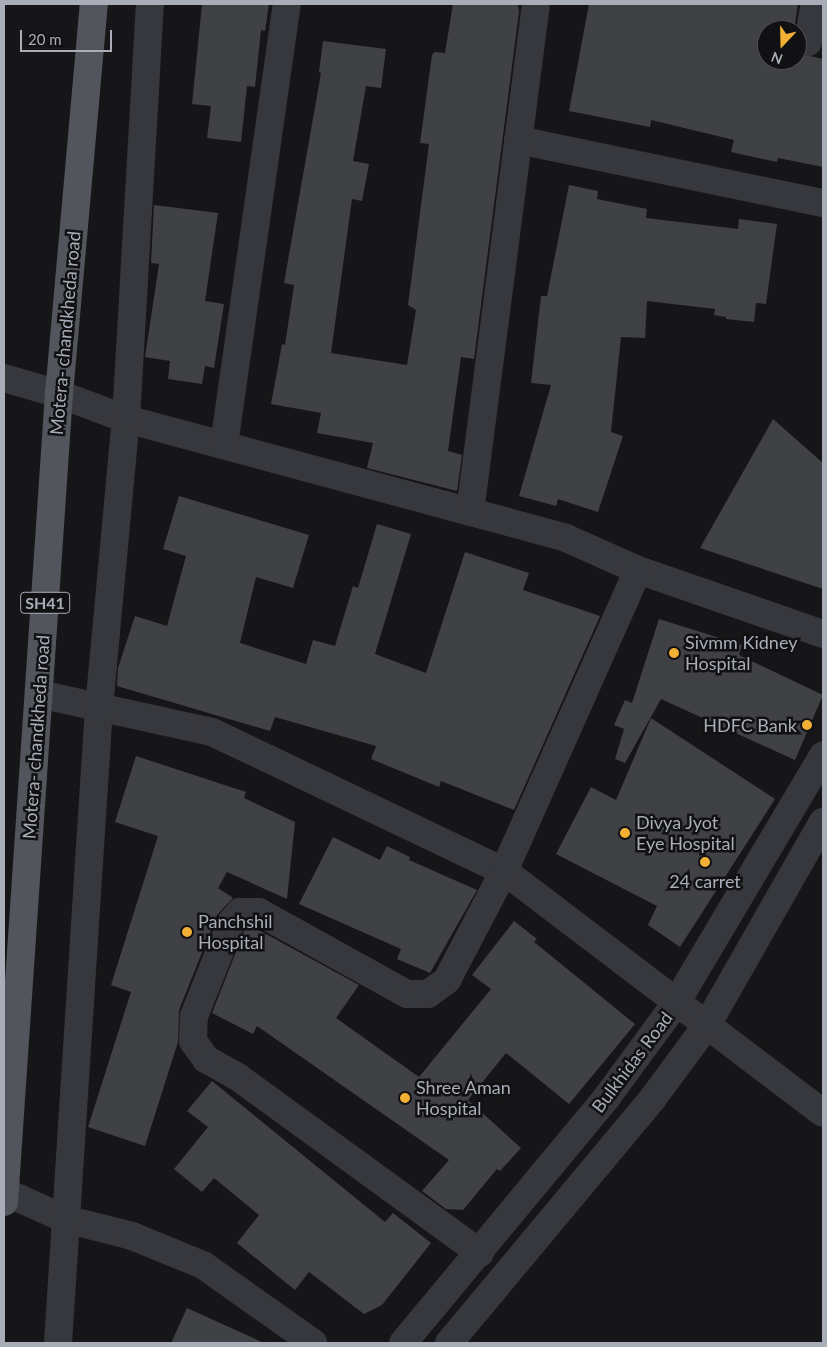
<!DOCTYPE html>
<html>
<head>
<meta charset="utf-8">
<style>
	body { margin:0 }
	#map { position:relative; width:827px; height:1347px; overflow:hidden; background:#161618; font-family:Lato,sans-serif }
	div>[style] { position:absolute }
	.building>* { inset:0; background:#404145 }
	.minor>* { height:28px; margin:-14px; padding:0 14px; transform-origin:14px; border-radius:14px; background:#37383d }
	.major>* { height:28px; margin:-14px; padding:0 14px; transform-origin:14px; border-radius:14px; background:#53555c }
	.dots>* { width:14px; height:14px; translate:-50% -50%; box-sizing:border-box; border:2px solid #111113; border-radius:50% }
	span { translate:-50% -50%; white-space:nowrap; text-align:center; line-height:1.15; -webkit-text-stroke:5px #111113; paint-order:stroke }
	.shield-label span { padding:1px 4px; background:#111113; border:1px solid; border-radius:4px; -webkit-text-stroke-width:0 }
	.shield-label { font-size:16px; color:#a8adb8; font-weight:700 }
	.street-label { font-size:18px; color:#a8adb8 }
	.poi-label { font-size:18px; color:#a8adb8 }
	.left { translate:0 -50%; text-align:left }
	.right { translate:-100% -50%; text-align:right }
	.frame { position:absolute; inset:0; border:5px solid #a8adb8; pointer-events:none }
	.north { position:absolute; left:757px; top:20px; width:50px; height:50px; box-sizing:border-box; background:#111113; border:1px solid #4d4f55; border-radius:50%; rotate:201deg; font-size:14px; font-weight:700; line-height:20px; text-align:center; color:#a8adb8 }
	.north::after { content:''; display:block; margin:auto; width:18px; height:22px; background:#f2b134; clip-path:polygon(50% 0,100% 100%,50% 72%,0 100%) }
	.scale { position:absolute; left:20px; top:30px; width:92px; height:22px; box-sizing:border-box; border:2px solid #a8adb8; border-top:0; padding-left:6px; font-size:15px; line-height:18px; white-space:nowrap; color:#a8adb8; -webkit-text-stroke:4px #111113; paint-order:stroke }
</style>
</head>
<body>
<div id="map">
	<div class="building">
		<div style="clip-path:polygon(202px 4px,269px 4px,265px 31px,261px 30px,255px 87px,247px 86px,241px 142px,207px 138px,211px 106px,192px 104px)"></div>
		<div style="clip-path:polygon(453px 4px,518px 4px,519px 12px,474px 359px,461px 357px,448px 451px,462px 455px,457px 491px,367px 468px,373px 443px,317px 433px,321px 413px,271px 404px,282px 344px,285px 345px,294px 285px,284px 283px,321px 73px,319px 72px,323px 41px,386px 49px,381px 88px,366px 86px,353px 161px,369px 164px,362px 201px,352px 199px,331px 353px,407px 365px,416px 310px,408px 305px,429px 144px,420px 143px,432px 55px,435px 52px,445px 53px)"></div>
		<div style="clip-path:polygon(589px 4px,798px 4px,794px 30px,767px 30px,767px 60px,797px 60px,797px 53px,823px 59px,823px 167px,778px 158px,777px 162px,731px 152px,734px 140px,651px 120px,650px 127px,569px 111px)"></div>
		<div style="clip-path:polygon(569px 185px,598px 191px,597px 199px,647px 209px,646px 218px,738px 229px,739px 219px,777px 224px,766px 304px,756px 303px,754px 322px,726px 319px,726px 317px,714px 315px,715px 309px,647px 301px,645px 338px,621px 337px,611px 432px,623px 436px,598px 512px,558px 499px,556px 506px,519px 496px,551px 385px,531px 383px,541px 296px,547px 296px)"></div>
		<div style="clip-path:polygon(154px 205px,218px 213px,205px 301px,224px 304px,214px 368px,205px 366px,202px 384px,168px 379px,170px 361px,145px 357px,159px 264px,151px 263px)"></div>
		<div style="clip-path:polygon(773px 419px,823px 463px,823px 589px,700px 548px)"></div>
		<div style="clip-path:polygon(179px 496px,309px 535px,293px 588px,256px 577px,240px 643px,306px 664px,313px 640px,335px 646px,353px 586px,358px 588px,377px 524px,411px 534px,375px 654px,426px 673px,465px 552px,529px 573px,523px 590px,600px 616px,514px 810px,441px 781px,439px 787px,371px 759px,376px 746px,275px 717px,270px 731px,117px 686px,118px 668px,135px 616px,167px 626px,186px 556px,163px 549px)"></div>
		<div style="clip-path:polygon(659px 619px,742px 645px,739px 655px,823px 695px,795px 760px,661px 699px,625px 763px,615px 759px,624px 729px,614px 725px,625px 700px,632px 703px)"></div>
		<div style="clip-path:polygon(651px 718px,775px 799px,680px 947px,648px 925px,657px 906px,556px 854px,591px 787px,616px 800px)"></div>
		<div style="clip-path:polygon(136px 756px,246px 792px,244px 798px,295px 822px,287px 899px,227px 872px,218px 888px,233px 898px,217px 915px,179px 1010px,178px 1042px,145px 1146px,88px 1127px,131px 992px,111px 985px,158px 836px,115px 822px)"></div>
		<div style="clip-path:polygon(333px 837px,380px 860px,387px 846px,410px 857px,409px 860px,477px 890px,430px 973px,397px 959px,401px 949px,299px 904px)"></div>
		<div style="clip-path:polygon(514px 921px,537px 939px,534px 942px,635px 1024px,569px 1104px,506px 1053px,468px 1100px,521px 1148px,500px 1171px,497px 1169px,463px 1210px,446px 1209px,422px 1191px,449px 1160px,257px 1026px,253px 1034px,212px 1013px,245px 929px,255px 928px,359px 985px,336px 1018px,419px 1077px,491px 989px,472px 975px)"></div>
		<div style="clip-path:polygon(212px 1081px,385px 1222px,393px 1213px,431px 1243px,382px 1305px,364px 1314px,309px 1272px,295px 1290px,237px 1243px,259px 1215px,214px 1178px,202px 1192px,174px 1169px,208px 1127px,187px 1111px)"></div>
		<div style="clip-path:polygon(187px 1308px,264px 1343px,171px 1343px)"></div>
	</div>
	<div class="minor">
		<div style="left:808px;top:42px;width:39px;rotate:-80deg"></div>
		<div style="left:518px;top:140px;width:311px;rotate:11.7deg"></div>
		<div style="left:4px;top:378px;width:57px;rotate:16.2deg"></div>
		<div style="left:59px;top:394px;width:72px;rotate:20.5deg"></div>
		<div style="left:126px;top:419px;width:456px;rotate:15.1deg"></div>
		<div style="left:566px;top:538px;width:79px;rotate:24deg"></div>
		<div style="left:638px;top:570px;width:196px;rotate:19.1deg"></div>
		<div style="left:224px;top:445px;width:445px;rotate:-81.9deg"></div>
		<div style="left:470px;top:512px;width:512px;rotate:-82.6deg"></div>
		<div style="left:39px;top:694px;width:177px;rotate:12.4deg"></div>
		<div style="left:212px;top:732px;width:323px;rotate:25.5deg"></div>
		<div style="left:504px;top:871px;width:400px;rotate:37.2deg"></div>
		<div style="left:5px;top:1192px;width:66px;rotate:24.2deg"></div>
		<div style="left:65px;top:1219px;width:69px;rotate:14.2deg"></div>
		<div style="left:132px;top:1236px;width:77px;rotate:22.2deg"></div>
		<div style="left:203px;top:1265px;width:135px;rotate:35.3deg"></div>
		<div style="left:480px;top:1253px;width:299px;rotate:-144deg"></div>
		<div style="left:238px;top:1077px;width:37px;rotate:-151deg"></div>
		<div style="left:206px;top:1059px;width:22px;rotate:-126deg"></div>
		<div style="left:193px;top:1041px;width:25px;rotate:-88deg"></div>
		<div style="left:194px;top:1016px;width:102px;rotate:-68.2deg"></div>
		<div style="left:232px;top:921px;width:12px;rotate:-48deg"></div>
		<div style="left:240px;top:912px;width:19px"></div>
		<div style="left:259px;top:912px;width:169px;rotate:29deg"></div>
		<div style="left:407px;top:994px;width:21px"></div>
		<div style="left:428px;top:994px;width:24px;rotate:-36deg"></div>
		<div style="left:447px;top:980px;width:123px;rotate:-62.4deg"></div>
		<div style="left:504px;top:871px;width:329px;rotate:-66deg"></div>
		<div style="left:58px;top:1343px;width:636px;rotate:-86.31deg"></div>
		<div style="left:99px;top:708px;width:290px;rotate:-84.7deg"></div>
		<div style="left:126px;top:419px;width:416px;rotate:-86.7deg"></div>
		<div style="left:403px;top:1343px;width:320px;rotate:-50.3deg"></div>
		<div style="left:607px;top:1097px;width:117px;rotate:-53.7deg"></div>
		<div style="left:676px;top:1003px;width:288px;rotate:-59.3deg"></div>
		<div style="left:449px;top:1343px;width:319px;rotate:-50.2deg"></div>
		<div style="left:653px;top:1098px;width:91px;rotate:-53.5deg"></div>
		<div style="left:707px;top:1025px;width:234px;rotate:-60.3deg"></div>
	</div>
	<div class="major">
		<div style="left:4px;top:1202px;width:810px;rotate:-86.11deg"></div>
		<div style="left:59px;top:394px;width:392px;rotate:-84.9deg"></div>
	</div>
	<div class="dots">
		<div style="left:674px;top:653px;background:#f2b134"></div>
		<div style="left:807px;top:725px;background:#f2b134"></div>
		<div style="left:625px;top:833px;background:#f2b134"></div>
		<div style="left:705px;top:862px;background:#f2b134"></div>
		<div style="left:187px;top:932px;background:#f2b134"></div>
		<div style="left:405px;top:1098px;background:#f2b134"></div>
	</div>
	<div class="shield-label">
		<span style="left:45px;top:603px">SH41</span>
	</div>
	<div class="street-label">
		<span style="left:65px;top:333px;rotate:-85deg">Motera- chandkheda road</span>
		<span style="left:36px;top:737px;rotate:-86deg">Motera- chandkheda road</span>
		<span style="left:632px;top:1062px;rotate:-53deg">Bulkhidas Road</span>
	</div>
	<div class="poi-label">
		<span class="left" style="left:685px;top:653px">Sivmm Kidney<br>Hospital</span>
		<span class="right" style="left:797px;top:725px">HDFC Bank</span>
		<span class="left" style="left:636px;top:833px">Divya Jyot<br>Eye Hospital</span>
		<span style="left:705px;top:881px">24 carret</span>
		<span class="left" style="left:198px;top:932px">Panchshil<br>Hospital</span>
		<span class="left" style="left:416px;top:1098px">Shree Aman<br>Hospital</span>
	</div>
	<div class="frame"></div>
	<div class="north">N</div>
	<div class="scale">20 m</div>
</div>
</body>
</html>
